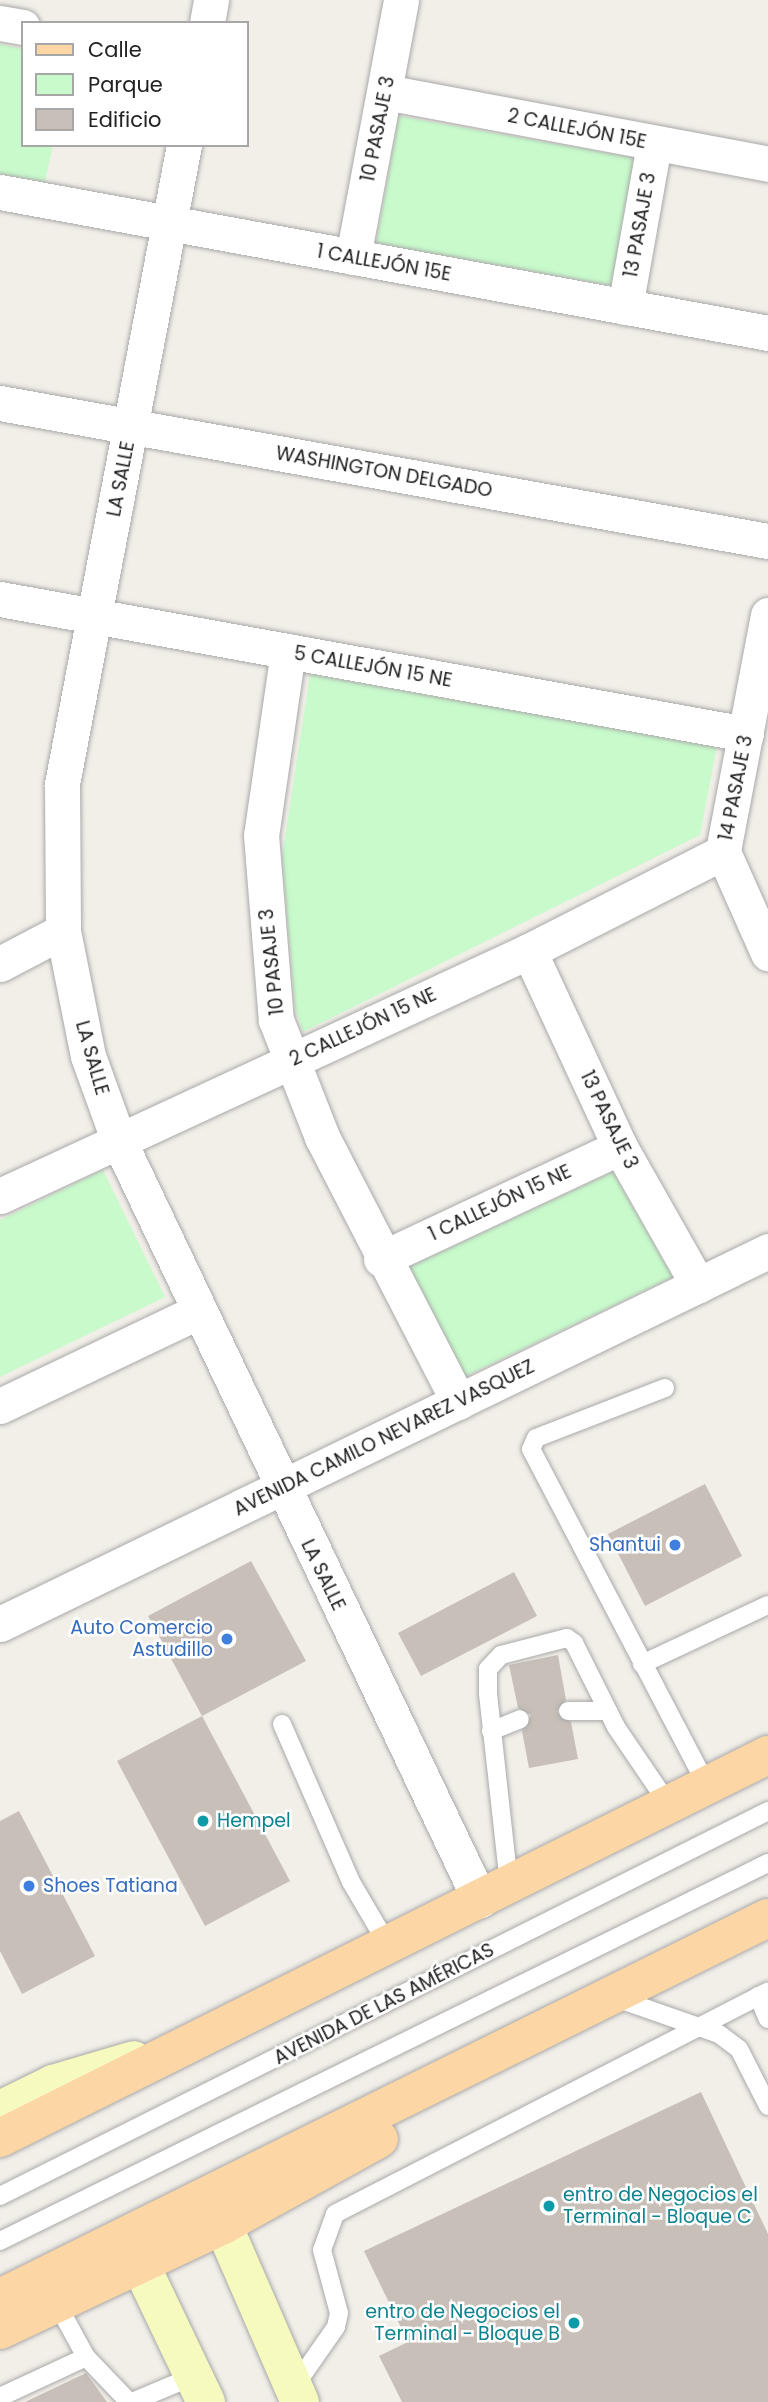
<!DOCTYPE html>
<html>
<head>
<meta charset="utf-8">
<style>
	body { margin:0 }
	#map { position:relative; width:768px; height:2402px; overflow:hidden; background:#f2efe9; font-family:Poppins,sans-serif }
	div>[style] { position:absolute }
	.park>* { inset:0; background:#c8facc }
	.building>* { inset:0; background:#c7bfb8 }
	.roads { filter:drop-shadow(0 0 2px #a9a9a9) drop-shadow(0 0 2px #a9a9a9) }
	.service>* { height:18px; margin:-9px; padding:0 9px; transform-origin:9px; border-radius:9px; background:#fff }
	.minor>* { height:35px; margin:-17.5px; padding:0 17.5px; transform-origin:17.5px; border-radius:17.5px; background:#fff }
	.secondary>* { height:38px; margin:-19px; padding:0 19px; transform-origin:19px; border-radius:19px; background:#f7fabf }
	.primary>* { height:38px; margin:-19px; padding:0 19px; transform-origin:19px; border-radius:19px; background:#fcd6a4 }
	.dots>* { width:19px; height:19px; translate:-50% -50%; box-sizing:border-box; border:4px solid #fff; border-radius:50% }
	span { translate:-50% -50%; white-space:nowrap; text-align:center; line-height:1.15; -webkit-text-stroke:5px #fff; paint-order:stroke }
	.street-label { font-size:19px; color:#222 }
	.shop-label { font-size:19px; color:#366cbe }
	.right { translate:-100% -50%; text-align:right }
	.left { translate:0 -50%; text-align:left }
	.culture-label { font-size:19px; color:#0d838f }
	.legend { position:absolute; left:21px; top:21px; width:228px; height:126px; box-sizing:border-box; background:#fff; border:2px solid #a7a7a7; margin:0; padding:9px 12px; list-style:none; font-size:21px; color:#222 }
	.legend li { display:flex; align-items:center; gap:14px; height:35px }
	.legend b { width:35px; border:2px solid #a7a7a7 }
</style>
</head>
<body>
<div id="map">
	<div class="park">
		<div style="clip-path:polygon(0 44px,23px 49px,23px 145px,53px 145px,45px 182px,0 174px)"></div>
		<div style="clip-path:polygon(399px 116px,636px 158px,614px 286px,376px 244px)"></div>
		<div style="clip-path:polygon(310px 674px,717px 746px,700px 835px,303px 1032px,295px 1008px,282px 857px)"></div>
		<div style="clip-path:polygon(103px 1170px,165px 1297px,0 1377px,0 1220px)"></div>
		<div style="clip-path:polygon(613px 1172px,673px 1277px,464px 1377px,409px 1267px)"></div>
	</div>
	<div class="building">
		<div style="clip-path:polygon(705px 1484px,742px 1556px,645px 1606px,608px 1534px)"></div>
		<div style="clip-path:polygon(251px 1561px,306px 1661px,202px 1716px,148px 1616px)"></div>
		<div style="clip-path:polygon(514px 1572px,537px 1616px,421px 1676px,398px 1633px)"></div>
		<div style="clip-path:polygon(558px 1655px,566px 1700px,557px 1712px,571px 1722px,578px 1759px,529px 1768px,522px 1731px,531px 1715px,518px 1708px,509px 1665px)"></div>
		<div style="clip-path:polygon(202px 1716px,290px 1881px,205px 1926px,117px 1761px)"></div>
		<div style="clip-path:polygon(19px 1811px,95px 1956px,22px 1994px,0 1951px,0 1821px)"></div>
		<div style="clip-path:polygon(701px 2092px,768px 2234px,768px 2402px,402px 2402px,379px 2356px,408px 2342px,364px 2251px)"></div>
		<div style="clip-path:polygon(86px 2373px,107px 2402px,25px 2402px)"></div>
	</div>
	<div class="roads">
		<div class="service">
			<div style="left:665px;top:1388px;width:138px;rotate:158.8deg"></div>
			<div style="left:536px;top:1438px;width:12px;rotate:114deg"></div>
			<div style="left:531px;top:1449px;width:380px;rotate:62.4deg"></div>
			<div style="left:642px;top:1664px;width:139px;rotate:-25.1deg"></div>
			<div style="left:568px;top:1711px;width:40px"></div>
			<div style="left:282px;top:1724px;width:172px;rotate:66.4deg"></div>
			<div style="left:351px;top:1882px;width:73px;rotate:59.6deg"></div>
			<div style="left:491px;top:1731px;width:31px;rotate:-22deg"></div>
			<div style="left:509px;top:1884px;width:192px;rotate:-96.3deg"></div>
			<div style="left:488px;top:1693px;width:24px;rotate:-90deg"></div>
			<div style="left:488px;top:1669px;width:19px;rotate:-47deg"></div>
			<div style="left:501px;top:1655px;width:68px;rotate:-14.4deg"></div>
			<div style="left:567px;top:1638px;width:9px;rotate:36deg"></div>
			<div style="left:574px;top:1643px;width:94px;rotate:63.4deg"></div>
			<div style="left:616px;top:1727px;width:94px;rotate:55.8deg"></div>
			<div style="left:758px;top:1996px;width:25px;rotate:67deg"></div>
			<div style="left:616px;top:1998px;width:109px;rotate:19.3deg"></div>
			<div style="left:719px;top:2034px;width:25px;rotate:37deg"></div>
			<div style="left:739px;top:2049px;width:64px;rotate:63deg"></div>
			<div style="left:0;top:2196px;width:859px;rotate:-26.62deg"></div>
			<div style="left:0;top:2241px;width:856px;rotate:-26.21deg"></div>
			<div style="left:86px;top:2357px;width:62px;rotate:46.3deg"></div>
			<div style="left:294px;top:2387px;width:73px;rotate:-55deg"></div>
			<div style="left:336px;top:2327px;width:14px;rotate:-78deg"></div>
			<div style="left:339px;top:2313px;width:65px;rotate:-105.1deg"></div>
			<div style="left:322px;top:2250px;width:38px;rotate:-70deg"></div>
			<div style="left:335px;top:2214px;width:487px;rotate:-27.2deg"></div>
			<div style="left:0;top:2397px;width:95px;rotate:-24.9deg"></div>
			<div style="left:86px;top:2357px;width:63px;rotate:-118.6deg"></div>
			<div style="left:132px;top:2402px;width:67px;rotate:-22.8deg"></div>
		</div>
		<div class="minor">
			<div style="left:0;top:23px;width:23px;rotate:10deg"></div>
			<div style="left:207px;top:23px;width:23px;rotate:-80deg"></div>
			<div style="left:385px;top:92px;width:390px;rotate:10.6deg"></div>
			<div style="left:184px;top:145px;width:651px;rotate:100.81deg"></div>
			<div style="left:62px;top:784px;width:147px;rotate:89.6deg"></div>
			<div style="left:63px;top:931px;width:127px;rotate:78.7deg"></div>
			<div style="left:88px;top:1056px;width:88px;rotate:70.1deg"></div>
			<div style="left:118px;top:1139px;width:843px;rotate:64.56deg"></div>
			<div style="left:0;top:192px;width:781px;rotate:10.4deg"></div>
			<div style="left:353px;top:257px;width:261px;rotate:-79.4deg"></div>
			<div style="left:625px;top:307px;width:166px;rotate:-79.9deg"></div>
			<div style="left:0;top:403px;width:780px;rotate:10.19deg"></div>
			<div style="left:0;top:599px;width:758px;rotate:10.26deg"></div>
			<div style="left:768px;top:615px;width:241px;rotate:100.8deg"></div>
			<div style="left:723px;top:852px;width:111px;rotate:66deg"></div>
			<div style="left:288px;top:651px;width:186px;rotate:98.3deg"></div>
			<div style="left:261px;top:835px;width:186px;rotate:85.4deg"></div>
			<div style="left:276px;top:1020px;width:126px;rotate:68.5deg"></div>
			<div style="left:322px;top:1137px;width:298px;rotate:62.7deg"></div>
			<div style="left:529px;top:951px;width:216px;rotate:65.1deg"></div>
			<div style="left:620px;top:1147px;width:159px;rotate:60.5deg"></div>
			<div style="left:0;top:964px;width:71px;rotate:-27.6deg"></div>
			<div style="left:0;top:1196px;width:583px;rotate:-24.85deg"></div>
			<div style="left:529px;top:951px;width:218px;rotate:-27deg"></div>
			<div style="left:381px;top:1259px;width:264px;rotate:-25.1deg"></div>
			<div style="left:0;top:1406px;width:218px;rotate:-25.5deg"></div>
			<div style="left:0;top:1624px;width:854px;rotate:-25.9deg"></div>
		</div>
		<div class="secondary">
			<div style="left:0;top:2110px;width:59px;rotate:-26.1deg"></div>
			<div style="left:53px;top:2084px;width:84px;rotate:-16.5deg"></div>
			<div style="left:223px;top:2225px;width:193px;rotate:66.5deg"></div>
			<div style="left:141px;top:2266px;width:151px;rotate:64.5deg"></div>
		</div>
		<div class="primary">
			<div style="left:0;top:2138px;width:858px;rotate:-26.51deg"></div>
			<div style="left:0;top:2298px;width:857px;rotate:-26.33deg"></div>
			<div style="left:0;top:2330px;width:246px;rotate:-25.2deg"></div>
			<div style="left:223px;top:2225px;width:178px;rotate:-28.9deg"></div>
		</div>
	</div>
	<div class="dots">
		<div style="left:675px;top:1545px;background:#3f7fe0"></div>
		<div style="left:227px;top:1639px;background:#3f7fe0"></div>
		<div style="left:203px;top:1821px;background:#0f9aa8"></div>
		<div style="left:29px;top:1886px;background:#3f7fe0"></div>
		<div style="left:549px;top:2206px;background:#0f9aa8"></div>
		<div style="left:574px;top:2323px;background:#0f9aa8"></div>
	</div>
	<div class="street-label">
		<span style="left:378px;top:129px;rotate:-79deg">10 PASAJE 3</span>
		<span style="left:577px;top:129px;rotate:11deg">2 CALLEJÓN 15E</span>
		<span style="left:640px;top:225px;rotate:-80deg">13 PASAJE 3</span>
		<span style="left:384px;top:263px;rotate:10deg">1 CALLEJÓN 15E</span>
		<span style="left:384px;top:472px;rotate:10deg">WASHINGTON DELGADO</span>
		<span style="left:121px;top:479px;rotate:-79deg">LA SALLE</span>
		<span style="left:373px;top:667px;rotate:10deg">5 CALLEJÓN 15 NE</span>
		<span style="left:736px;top:788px;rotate:-79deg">14 PASAJE 3</span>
		<span style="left:272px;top:962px;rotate:-96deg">10 PASAJE 3</span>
		<span style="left:363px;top:1027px;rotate:-25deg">2 CALLEJÓN 15 NE</span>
		<span style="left:92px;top:1058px;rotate:74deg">LA SALLE</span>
		<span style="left:609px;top:1120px;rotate:64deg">13 PASAJE 3</span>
		<span style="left:500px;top:1203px;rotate:-25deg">1 CALLEJÓN 15 NE</span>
		<span style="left:384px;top:1438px;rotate:-26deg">AVENIDA CAMILO NEVAREZ VASQUEZ</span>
		<span style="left:323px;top:1575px;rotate:64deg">LA SALLE</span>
		<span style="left:384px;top:2004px;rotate:-27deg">AVENIDA DE LAS AMÉRICAS</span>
	</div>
	<div class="shop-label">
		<span class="right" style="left:661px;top:1545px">Shantui</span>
		<span class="right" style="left:213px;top:1639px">Auto Comercio<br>Astudillo</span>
		<span class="left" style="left:43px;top:1886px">Shoes Tatiana</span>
	</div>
	<div class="culture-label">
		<span class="left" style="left:217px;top:1821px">Hempel</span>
		<span class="left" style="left:563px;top:2206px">entro de Negocios el<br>Terminal - Bloque C</span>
		<span class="right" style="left:560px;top:2323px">entro de Negocios el<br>Terminal - Bloque B</span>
	</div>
	<ul class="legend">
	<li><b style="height:9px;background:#fcd6a4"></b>Calle</li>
	<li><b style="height:19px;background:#c8facc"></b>Parque</li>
	<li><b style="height:19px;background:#c7bfb8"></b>Edificio</li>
	</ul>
</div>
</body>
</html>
